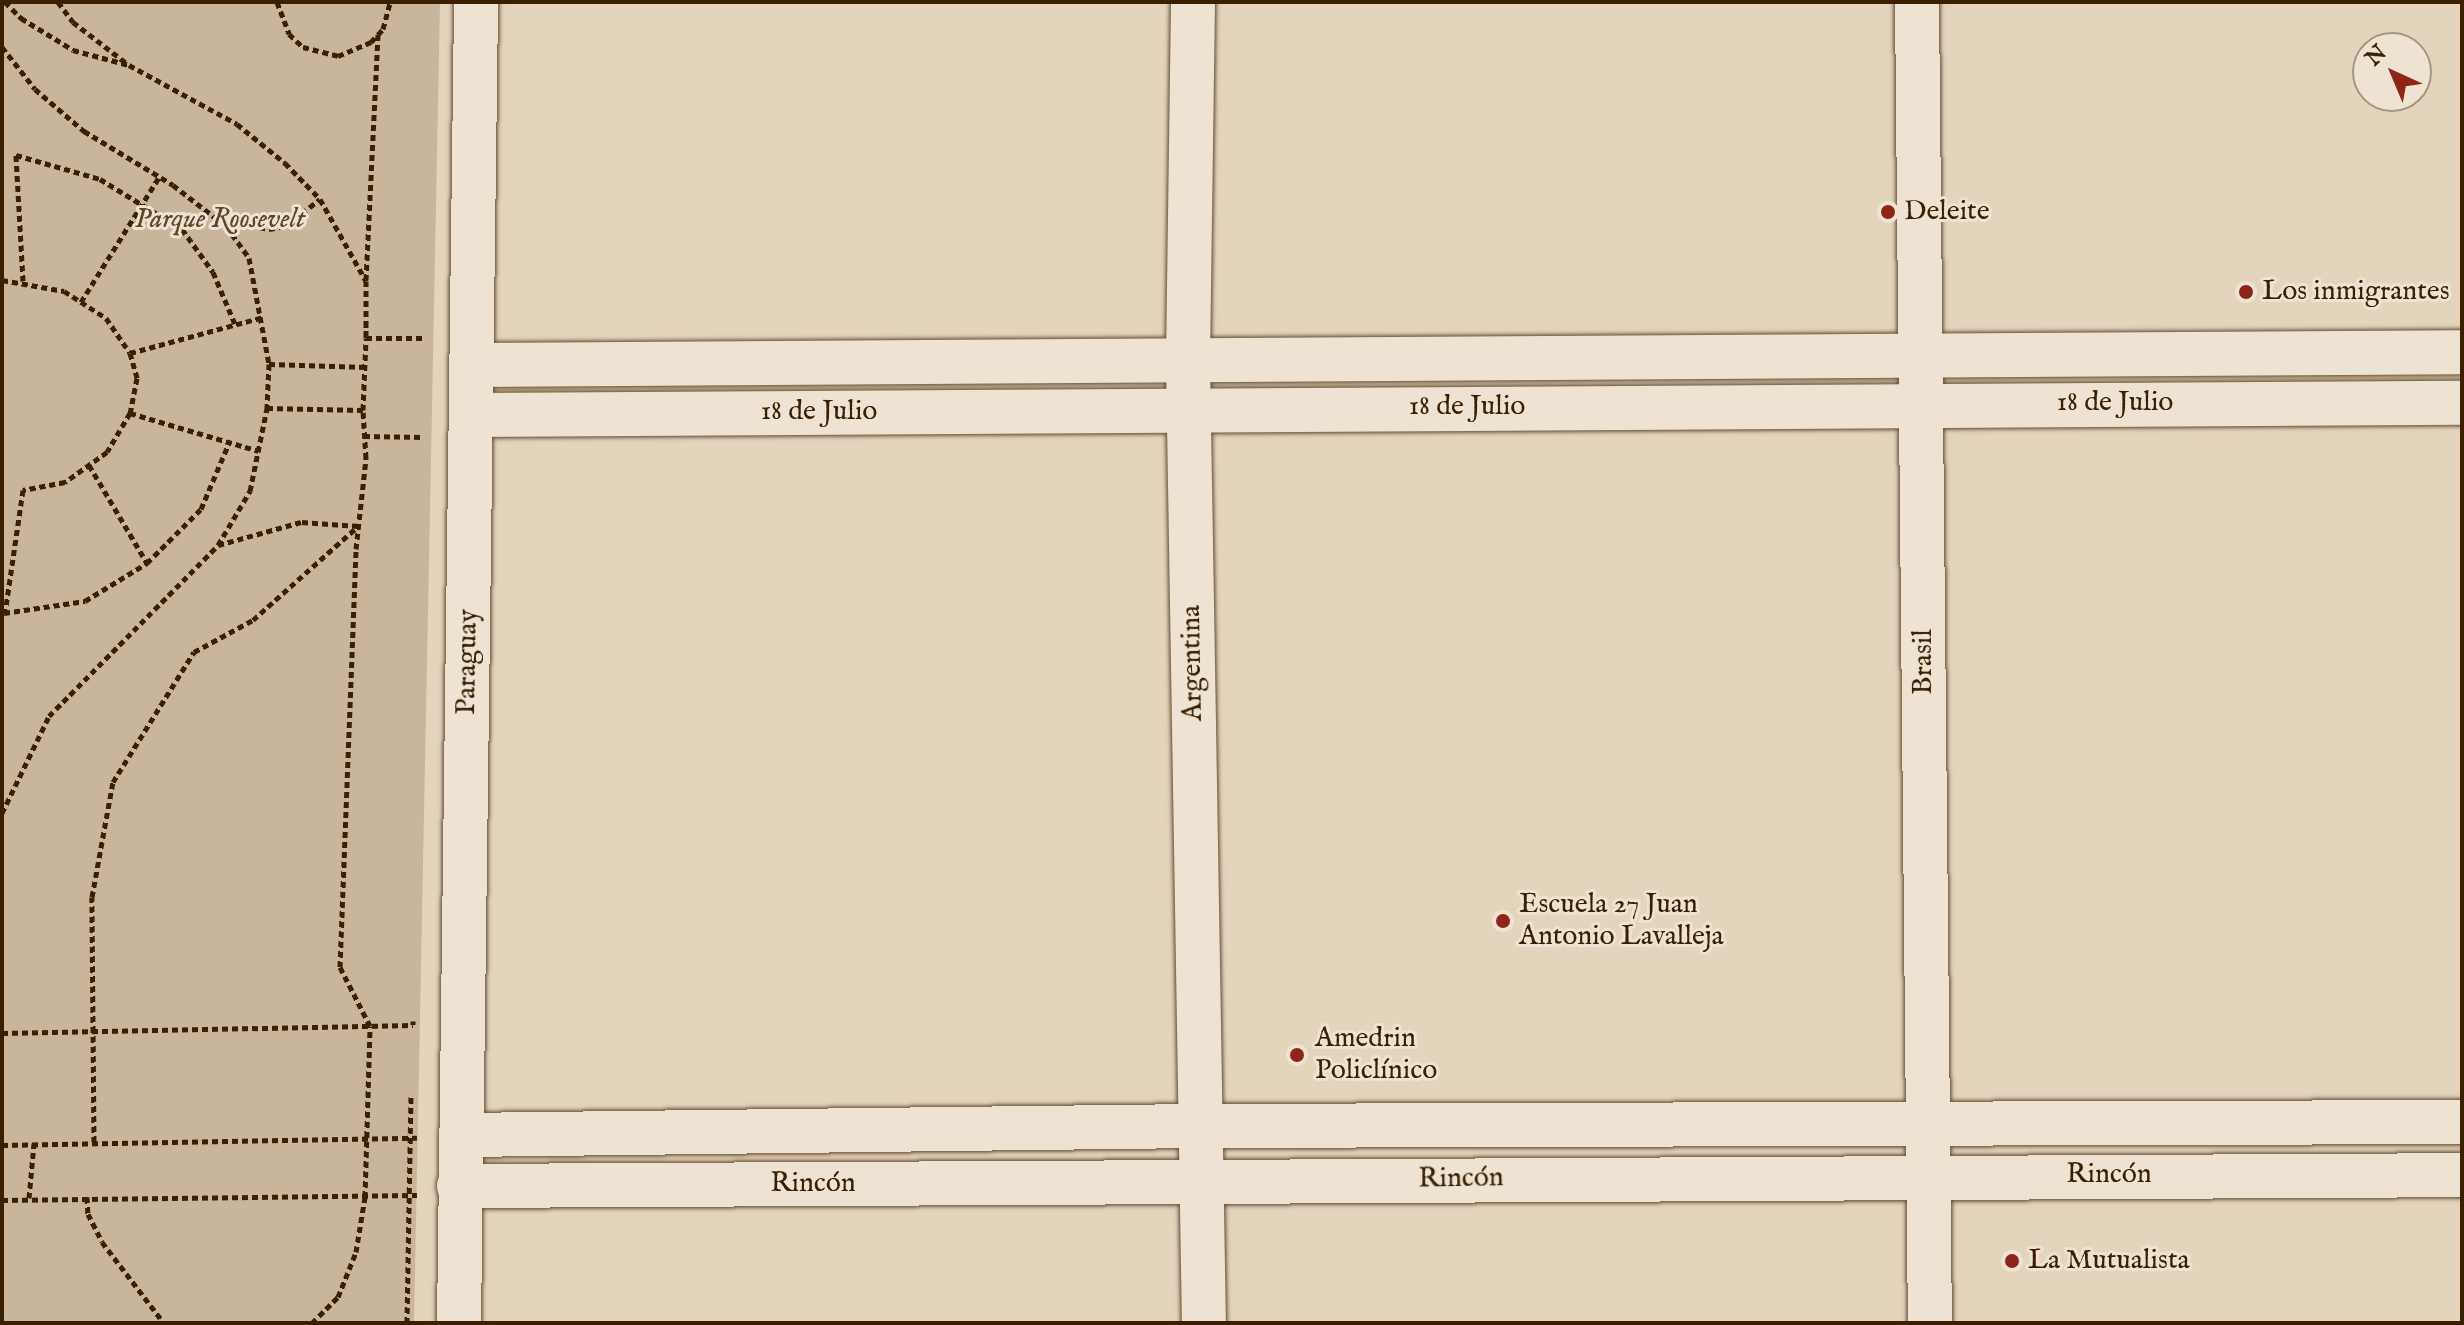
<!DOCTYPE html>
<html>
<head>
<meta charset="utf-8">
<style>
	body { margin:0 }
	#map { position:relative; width:2464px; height:1325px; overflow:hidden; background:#e5d4bc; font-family:"IM FELL English",serif }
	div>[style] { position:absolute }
	.green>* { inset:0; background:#c8b59c }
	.path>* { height:5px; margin-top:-2.5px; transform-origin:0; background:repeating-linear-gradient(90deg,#3a1f01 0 6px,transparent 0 10px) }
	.roads { filter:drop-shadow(0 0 2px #654c30) drop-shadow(0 0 2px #654c30) }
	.minor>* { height:44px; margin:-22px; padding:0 22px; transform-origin:22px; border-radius:22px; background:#eee3d3 }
	.dots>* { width:22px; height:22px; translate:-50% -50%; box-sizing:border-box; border:4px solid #eee3d3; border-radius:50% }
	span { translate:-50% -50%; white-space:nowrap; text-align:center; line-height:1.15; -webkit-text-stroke:6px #eee3d3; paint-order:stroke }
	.poi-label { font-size:28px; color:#3a1f01 }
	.left { translate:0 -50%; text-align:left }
	.park-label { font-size:28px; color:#5e4428; font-style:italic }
	.street-label { font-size:28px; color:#3a1f01 }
	.frame { position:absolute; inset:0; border:4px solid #3a1f01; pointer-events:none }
	.north { position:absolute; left:2352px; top:32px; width:80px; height:80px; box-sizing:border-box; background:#eee3d3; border:2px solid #a6957f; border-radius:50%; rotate:316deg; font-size:22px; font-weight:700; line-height:32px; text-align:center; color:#3a1f01 }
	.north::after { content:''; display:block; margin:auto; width:28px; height:36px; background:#8f2418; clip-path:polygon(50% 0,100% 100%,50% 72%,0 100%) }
</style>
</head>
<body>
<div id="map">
	<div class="green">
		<div style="clip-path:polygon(2px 2px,440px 2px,414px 1323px,2px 1323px)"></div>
	</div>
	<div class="path">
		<div style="left:5px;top:2px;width:23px;rotate:45deg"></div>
		<div style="left:21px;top:18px;width:61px;rotate:31.6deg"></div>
		<div style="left:73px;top:50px;width:58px;rotate:15deg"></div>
		<div style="left:129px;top:65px;width:123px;rotate:28.6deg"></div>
		<div style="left:237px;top:124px;width:62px;rotate:39.1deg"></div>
		<div style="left:285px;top:163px;width:50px;rotate:45.8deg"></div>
		<div style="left:320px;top:199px;width:94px;rotate:60.7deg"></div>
		<div style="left:366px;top:281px;width:57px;rotate:90deg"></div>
		<div style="left:58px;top:2px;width:25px;rotate:53deg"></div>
		<div style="left:73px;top:22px;width:66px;rotate:37.6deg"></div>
		<div style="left:277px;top:2px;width:34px;rotate:69deg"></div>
		<div style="left:289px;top:34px;width:19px;rotate:43deg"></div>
		<div style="left:303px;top:47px;width:36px;rotate:14deg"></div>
		<div style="left:338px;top:56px;width:36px;rotate:-23deg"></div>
		<div style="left:371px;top:42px;width:18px;rotate:-47deg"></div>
		<div style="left:383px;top:29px;width:28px;rotate:-75deg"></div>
		<div style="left:2px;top:47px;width:53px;rotate:51.8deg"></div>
		<div style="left:35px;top:89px;width:65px;rotate:40.6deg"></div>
		<div style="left:84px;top:131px;width:104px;rotate:31.2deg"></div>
		<div style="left:173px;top:185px;width:67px;rotate:37.7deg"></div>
		<div style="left:226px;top:226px;width:39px;rotate:54deg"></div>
		<div style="left:249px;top:258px;width:108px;rotate:79.3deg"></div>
		<div style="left:269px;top:364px;width:97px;rotate:1.8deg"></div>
		<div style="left:220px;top:219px;width:50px;rotate:11.5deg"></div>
		<div style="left:269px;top:229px;width:17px;rotate:-10deg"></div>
		<div style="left:286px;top:226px;width:43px;rotate:-38.5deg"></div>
		<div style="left:2px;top:280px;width:63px;rotate:10.1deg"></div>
		<div style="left:64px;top:291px;width:50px;rotate:32.7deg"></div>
		<div style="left:106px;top:318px;width:42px;rotate:55.6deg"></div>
		<div style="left:130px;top:353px;width:26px;rotate:74deg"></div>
		<div style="left:137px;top:378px;width:36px;rotate:101deg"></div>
		<div style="left:130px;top:413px;width:45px;rotate:120.5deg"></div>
		<div style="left:107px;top:452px;width:52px;rotate:144.5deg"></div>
		<div style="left:65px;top:482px;width:43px;rotate:169.2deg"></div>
		<div style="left:23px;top:490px;width:124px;rotate:98.3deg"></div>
		<div style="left:366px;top:280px;width:246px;rotate:-87.2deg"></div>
		<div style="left:23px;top:281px;width:126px;rotate:-93.2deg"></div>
		<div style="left:16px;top:155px;width:87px;rotate:15.9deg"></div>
		<div style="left:100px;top:179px;width:96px;rotate:31.4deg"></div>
		<div style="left:182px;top:229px;width:53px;rotate:54.2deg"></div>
		<div style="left:213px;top:272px;width:56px;rotate:67.1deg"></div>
		<div style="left:81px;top:302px;width:147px;rotate:-58deg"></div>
		<div style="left:130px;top:353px;width:138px;rotate:-15.1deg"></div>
		<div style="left:269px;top:364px;width:44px;rotate:92.6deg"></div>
		<div style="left:267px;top:408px;width:96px;rotate:1.2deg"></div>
		<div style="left:363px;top:410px;width:72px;rotate:-87.6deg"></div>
		<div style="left:366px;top:338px;width:58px"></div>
		<div style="left:130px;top:413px;width:134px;rotate:16.4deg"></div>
		<div style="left:364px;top:436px;width:60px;rotate:1deg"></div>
		<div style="left:89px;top:465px;width:114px;rotate:59.4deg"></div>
		<div style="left:4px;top:613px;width:82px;rotate:-8.4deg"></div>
		<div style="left:85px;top:601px;width:73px;rotate:-31.5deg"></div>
		<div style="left:147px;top:563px;width:76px;rotate:-45deg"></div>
		<div style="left:201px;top:509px;width:72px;rotate:-67deg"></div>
		<div style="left:2px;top:813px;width:108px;rotate:-64.1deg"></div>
		<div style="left:49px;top:716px;width:240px;rotate:-45.3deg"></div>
		<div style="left:218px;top:545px;width:63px;rotate:-59.3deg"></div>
		<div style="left:250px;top:491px;width:85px;rotate:-78.4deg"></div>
		<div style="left:2px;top:1033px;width:411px;rotate:-1.1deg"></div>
		<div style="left:413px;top:1025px;width:4px;rotate:-90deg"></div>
		<div style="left:94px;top:1142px;width:245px;rotate:-90.5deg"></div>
		<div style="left:92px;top:897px;width:117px;rotate:-79.7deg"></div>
		<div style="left:113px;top:782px;width:153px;rotate:-58.1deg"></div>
		<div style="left:194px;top:652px;width:67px;rotate:-28.5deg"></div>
		<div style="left:253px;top:620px;width:141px;rotate:-41.8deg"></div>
		<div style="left:358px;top:526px;width:57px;rotate:-176deg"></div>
		<div style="left:301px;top:522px;width:86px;rotate:164.5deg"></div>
		<div style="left:2px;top:1145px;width:415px;rotate:-1deg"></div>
		<div style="left:87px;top:1197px;width:17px;rotate:87deg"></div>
		<div style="left:88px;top:1214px;width:31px;rotate:63deg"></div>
		<div style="left:102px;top:1242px;width:102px;rotate:52.6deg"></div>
		<div style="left:29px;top:1198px;width:55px;rotate:-84.8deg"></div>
		<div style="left:2px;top:1200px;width:415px;rotate:-0.7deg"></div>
		<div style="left:312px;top:1323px;width:37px;rotate:-45deg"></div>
		<div style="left:338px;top:1297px;width:48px;rotate:-68.2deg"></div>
		<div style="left:356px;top:1252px;width:56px;rotate:-80.7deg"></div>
		<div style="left:365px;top:1197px;width:171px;rotate:-88.3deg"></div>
		<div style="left:370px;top:1026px;width:66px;rotate:-117deg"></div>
		<div style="left:340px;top:967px;width:418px;rotate:-87.8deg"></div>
		<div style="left:356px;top:549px;width:92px;rotate:-83.7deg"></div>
		<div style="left:366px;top:458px;width:48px;rotate:-93.6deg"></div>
		<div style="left:407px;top:1323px;width:229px;rotate:-89deg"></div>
	</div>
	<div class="roads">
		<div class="minor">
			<div style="left:1193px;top:2px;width:361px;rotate:90.8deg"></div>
			<div style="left:1188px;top:363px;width:960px;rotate:89.05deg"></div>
			<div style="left:1917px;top:2px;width:1321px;rotate:89.44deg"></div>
			<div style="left:475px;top:365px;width:1987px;rotate:-0.37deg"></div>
			<div style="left:472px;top:415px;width:1990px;rotate:-0.35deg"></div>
			<div style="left:461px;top:1135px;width:738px;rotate:-0.7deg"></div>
			<div style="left:1199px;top:1126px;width:1263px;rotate:-0.18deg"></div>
			<div style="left:459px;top:1186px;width:2003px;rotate:-0.31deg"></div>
			<div style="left:459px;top:1323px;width:1321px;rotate:-89.26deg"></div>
		</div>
	</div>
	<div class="dots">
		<div style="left:1888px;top:212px;background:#8f2418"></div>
		<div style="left:2246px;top:292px;background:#8f2418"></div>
		<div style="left:1503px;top:921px;background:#8f2418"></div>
		<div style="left:1297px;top:1055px;background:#8f2418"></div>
		<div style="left:2012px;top:1261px;background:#8f2418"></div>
	</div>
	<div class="poi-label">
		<span class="left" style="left:1904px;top:212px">Deleite</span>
		<span class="left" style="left:2262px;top:292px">Los inmigrantes</span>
		<span class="left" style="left:1519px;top:921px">Escuela 27 Juan<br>Antonio Lavalleja</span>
		<span class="left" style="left:1315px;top:1055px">Amedrin<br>Policlínico</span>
		<span class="left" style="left:2028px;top:1261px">La Mutualista</span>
	</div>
	<div class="park-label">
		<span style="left:220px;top:220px">Parque Roosevelt</span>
	</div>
	<div class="street-label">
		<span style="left:2115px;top:403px">18 de Julio</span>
		<span style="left:1467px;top:407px">18 de Julio</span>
		<span style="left:819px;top:412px">18 de Julio</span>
		<span style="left:468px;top:662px;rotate:-89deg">Paraguay</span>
		<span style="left:1924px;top:662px;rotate:-90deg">Brasil</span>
		<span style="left:1193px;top:663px;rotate:-91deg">Argentina</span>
		<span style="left:2109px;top:1175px">Rincón</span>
		<span style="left:1461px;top:1179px;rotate:-1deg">Rincón</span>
		<span style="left:813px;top:1184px">Rincón</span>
	</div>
	<div class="frame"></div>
	<div class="north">N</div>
</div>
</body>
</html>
